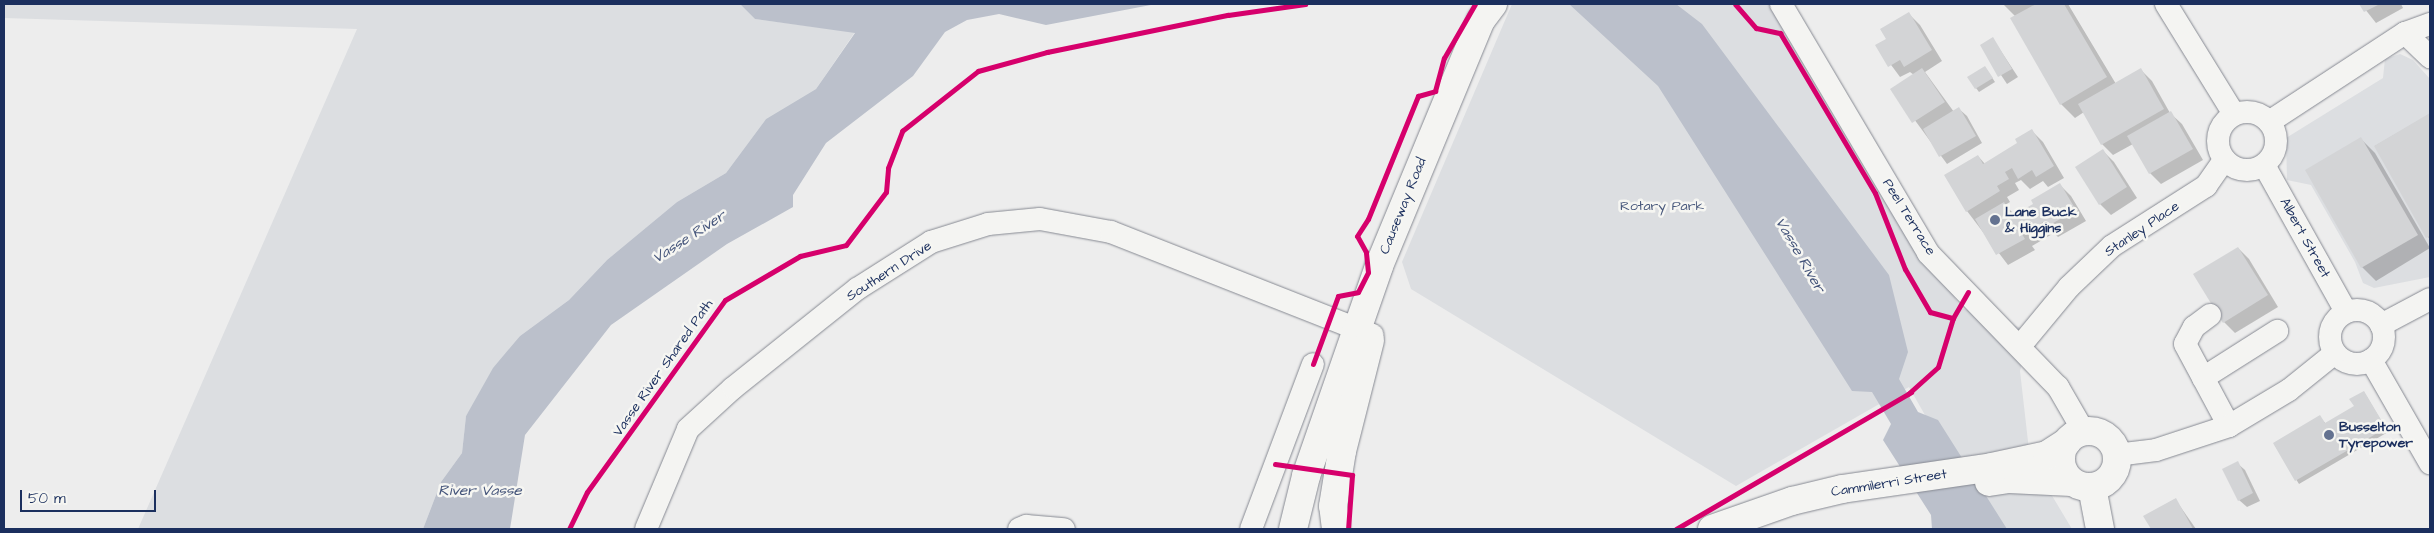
<!DOCTYPE html>
<html>
<head>
<meta charset="utf-8">
<style>
	body { margin:0 }
	#map { position:relative; width:2434px; height:533px; overflow:hidden; background:#ededed; font-family:"Architects Daughter",sans-serif }
	div>[style] { position:absolute }
	.green>* { inset:0; background:#dcdee1 }
	.water>* { inset:0; background:#bbc0cb }
	.shadow>* { inset:0; background:#0003 }
	.building>* { inset:0; background:#d3d4d6 }
	.roads { filter:drop-shadow(0 0 1px #868992) drop-shadow(0 0 1px #868992) }
	.minor>* { height:22px; margin:-11px; padding:0 11px; transform-origin:11px; border-radius:11px; background:#f4f4f2 }
	.minor>.ring { margin:-11px; padding:0; box-sizing:content-box; background:none; border:22px solid #f4f4f2; border-radius:50% }
	.major>* { height:28px; margin:-14px; padding:0 14px; transform-origin:14px; border-radius:14px; background:#f4f4f2 }
	.major>.ring { margin:-14px; padding:0; box-sizing:content-box; background:none; border:28px solid #f4f4f2; border-radius:50% }
	.cycleway>* { height:5px; margin:-2.5px; padding:0 2.5px; transform-origin:2.5px; border-radius:2.5px; background:#d6006c }
	.dots>* { width:14px; height:14px; translate:-50% -50%; box-sizing:border-box; border:2px solid #f6f6f2; border-radius:50% }
	span { translate:-50% -50%; white-space:nowrap; text-align:center; line-height:1.15; -webkit-text-stroke:5px #f6f6f2; paint-order:stroke }
	.street-label { font-size:14px; color:#1b2f5e }
	.park-label { font-size:14px; color:#48587c }
	.poi-label { font-size:14px; color:#1b2f5e; font-weight:700 }
	.left { translate:0 -50%; text-align:left }
	.water-label { font-size:15px; color:#44547a; font-style:italic }
	.frame { position:absolute; inset:0; border:5px solid #1b2f5e; pointer-events:none }
	.scale { position:absolute; left:20px; top:490px; width:136px; height:22px; box-sizing:border-box; border:2px solid #1b2f5e; border-top:0; padding-left:6px; font-size:15px; line-height:18px; white-space:nowrap; color:#1b2f5e; -webkit-text-stroke:4px #f6f6f2; paint-order:stroke }
</style>
</head>
<body>
<div id="map">
	<div class="green">
		<div style="clip-path:polygon(4px 4px,740px 4px,755px 19px,855px 32px,816px 89px,766px 119px,726px 173px,677px 202px,607px 260px,569px 300px,520px 336px,466px 416px,462px 453px,441px 482px,423px 529px,138px 529px,357px 29px,4px 18px)"></div>
		<div style="clip-path:polygon(1512px 4px,1775px 4px,1961px 308px,2031px 331px,2020px 371px,2030px 459px,2072px 529px,1990px 529px,1909px 387px,1736px 486px,1411px 289px,1402px 262px)"></div>
		<div style="clip-path:polygon(2400px 54px,2413px 60px,2430px 79px,2430px 277px,2374px 288px,2363px 283px,2355px 262px,2311px 185px,2287px 180px,2286px 138px,2383px 78px,2385px 59px)"></div>
	</div>
	<div class="water">
		<div style="clip-path:polygon(740px 4px,1156px 4px,1046px 25px,999px 14px,967px 20px,945px 32px,913px 76px,826px 143px,793px 195px,793px 207px,727px 244px,611px 325px,525px 435px,510px 529px,423px 529px,441px 482px,462px 453px,466px 416px,493px 368px,520px 336px,569px 300px,607px 260px,677px 202px,726px 173px,766px 119px,816px 89px,855px 33px,755px 19px)"></div>
		<div style="clip-path:polygon(1569px 4px,1676px 4px,1702px 24px,1889px 275px,1908px 352px,1899px 379px,1918px 412px,1938px 420px,2007px 529px,1932px 529px,1931px 515px,1883px 440px,1891px 424px,1872px 392px,1852px 391px,1658px 86px)"></div>
	</div>
	<div class="shadow">
		<div style="clip-path:polygon(2003px 4px,2068px 4px,2116px 84px,2141px 70px,2152px 81px,2170px 113px,2182px 124px,2203px 160px,2161px 184px,2150px 173px,2133px 144px,2113px 155px,2102px 144px,2084px 112px,2075px 118px,2061px 104px,2016px 17px)"></div>
		<div style="clip-path:polygon(2361px 4px,2401px 4px,2403px 8px,2376px 23px)"></div>
		<div style="clip-path:polygon(1909px 14px,1920px 25px,1942px 61px,1925px 72px,1954px 112px,1959px 109px,1967px 116px,1982px 143px,1947px 164px,1892px 89px,1914px 75px,1910px 72px,1900px 77px,1877px 46px,1888px 39px)"></div>
		<div style="clip-path:polygon(1993px 39px,2018px 77px,2007px 84px,1981px 45px)"></div>
		<div style="clip-path:polygon(1985px 67px,1995px 82px,1979px 92px,1976px 88px)"></div>
		<div style="clip-path:polygon(2430px 114px,2430px 240px,2375px 146px)"></div>
		<div style="clip-path:polygon(2032px 131px,2043px 142px,2064px 178px,2048px 187px,2043px 181px,2030px 189px,2021px 180px,2015px 183px,2019px 190px,2007px 197px,2010px 202px,2005px 205px,2015px 215px,2035px 205px,2060px 185px,2071px 196px,2086px 221px,2058px 237px,2054px 233px,2032px 246px,2035px 250px,2008px 265px,1967px 211px,1978px 156px,1985px 164px,2019px 144px)"></div>
		<div style="clip-path:polygon(2361px 139px,2375px 153px,2430px 248px,2376px 281px,2362px 267px)"></div>
		<div style="clip-path:polygon(2103px 151px,2114px 162px,2137px 198px,2111px 215px,2100px 204px)"></div>
		<div style="clip-path:polygon(2238px 248px,2249px 259px,2278px 307px,2235px 333px,2224px 322px)"></div>
		<div style="clip-path:polygon(2364px 392px,2388px 432px,2299px 484px,2274px 444px,2320px 417px,2326px 424px,2355px 407px)"></div>
		<div style="clip-path:polygon(2237px 463px,2245px 470px,2260px 501px,2247px 507px,2239px 500px)"></div>
		<div style="clip-path:polygon(2175px 499px,2196px 529px,2152px 529px,2145px 517px)"></div>
	</div>
	<div class="building">
		<div style="clip-path:polygon(2036px 4px,2064px 4px,2107px 77px,2060px 105px,2010px 18px)"></div>
		<div style="clip-path:polygon(2359px 4px,2380px 4px,2364px 12px)"></div>
		<div style="clip-path:polygon(1909px 12px,1932px 50px,1904px 67px,1900px 60px,1888px 67px,1875px 45px,1886px 39px,1880px 29px)"></div>
		<div style="clip-path:polygon(1993px 37px,2012px 69px,1998px 77px,1980px 45px)"></div>
		<div style="clip-path:polygon(1985px 66px,1993px 78px,1975px 89px,1967px 77px)"></div>
		<div style="clip-path:polygon(1922px 68px,1945px 102px,1912px 123px,1890px 89px)"></div>
		<div style="clip-path:polygon(2141px 68px,2164px 109px,2101px 145px,2078px 104px)"></div>
		<div style="clip-path:polygon(1959px 107px,1976px 136px,1939px 157px,1923px 129px)"></div>
		<div style="clip-path:polygon(2171px 111px,2193px 149px,2149px 174px,2127px 136px)"></div>
		<div style="clip-path:polygon(2430px 113px,2430px 236px,2426px 238px,2374px 146px)"></div>
		<div style="clip-path:polygon(2032px 129px,2054px 166px,2036px 177px,2032px 170px,2018px 179px,2012px 168px,2005px 172px,2009px 179px,1997px 186px,2000px 191px,1966px 212px,1944px 175px,1978px 155px,1983px 164px,2017px 143px,2015px 139px)"></div>
		<div style="clip-path:polygon(2361px 137px,2418px 235px,2361px 268px,2305px 170px)"></div>
		<div style="clip-path:polygon(2103px 149px,2127px 187px,2099px 205px,2075px 167px)"></div>
		<div style="clip-path:polygon(2060px 183px,2076px 210px,2046px 227px,2043px 222px,2022px 234px,2025px 239px,1996px 255px,1975px 219px,2004px 202px,2012px 216px,2033px 204px,2031px 200px)"></div>
		<div style="clip-path:polygon(2238px 247px,2268px 295px,2223px 323px,2193px 274px)"></div>
		<div style="clip-path:polygon(2364px 391px,2386px 428px,2295px 481px,2273px 443px,2320px 415px,2325px 423px,2354px 406px,2349px 399px)"></div>
		<div style="clip-path:polygon(2238px 461px,2253px 493px,2238px 501px,2222px 469px)"></div>
		<div style="clip-path:polygon(2176px 498px,2193px 529px,2151px 529px,2143px 516px)"></div>
	</div>
	<div class="roads">
		<div class="minor">
			<div style="left:1781px;top:4px;width:289px;rotate:59.4deg"></div>
			<div style="left:1928px;top:253px;width:187px;rotate:45.9deg"></div>
			<div style="left:2058px;top:387px;width:52px;rotate:60deg"></div>
			<div style="left:2166px;top:4px;width:129px;rotate:58.3deg"></div>
			<div style="left:2405px;top:33px;width:35px;rotate:44deg"></div>
			<div class="ring" style="left:2218px;top:112px;width:36px;height:36px"></div>
			<div style="left:2269px;top:122px;width:163px;rotate:-33.2deg"></div>
			<div style="left:2405px;top:33px;width:27px;rotate:-20deg"></div>
			<div style="left:2264px;top:165px;width:168px;rotate:60.8deg"></div>
			<div class="ring" style="left:2330px;top:310px;width:32px;height:32px"></div>
			<div style="left:2210px;top:315px;width:20px;rotate:143deg"></div>
			<div style="left:2194px;top:327px;width:19px;rotate:118deg"></div>
			<div style="left:2185px;top:344px;width:93px;rotate:61.8deg"></div>
			<div style="left:2381px;top:325px;width:55px;rotate:-28deg"></div>
			<div style="left:2021px;top:345px;width:75px;rotate:-50.4deg"></div>
			<div style="left:2069px;top:287px;width:59px;rotate:-43.6deg"></div>
			<div style="left:2112px;top:246px;width:112px;rotate:-32.6deg"></div>
			<div style="left:2206px;top:186px;width:32px;rotate:-55deg"></div>
			<div style="left:2371px;top:360px;width:119px;rotate:60.2deg"></div>
			<div style="left:2203px;top:378px;width:88px;rotate:-32.4deg"></div>
			<div style="left:2116px;top:455px;width:40px;rotate:-7.1deg"></div>
			<div style="left:2156px;top:450px;width:77px;rotate:-18.2deg"></div>
			<div style="left:2229px;top:426px;width:70px;rotate:-31deg"></div>
			<div style="left:2289px;top:390px;width:59px;rotate:-38.8deg"></div>
			<div style="left:646px;top:529px;width:108px;rotate:-67.2deg"></div>
			<div style="left:688px;top:429px;width:61px;rotate:-42.3deg"></div>
			<div style="left:733px;top:388px;width:159px;rotate:-38.6deg"></div>
			<div style="left:857px;top:289px;width:88px;rotate:-32.4deg"></div>
			<div style="left:931px;top:242px;width:60px;rotate:-17.5deg"></div>
			<div style="left:988px;top:224px;width:52px;rotate:-5.5deg"></div>
			<div style="left:1040px;top:219px;width:72px;rotate:10.4deg"></div>
			<div style="left:1111px;top:232px;width:281px;rotate:21.5deg"></div>
			<div style="left:1019px;top:529px;width:8px;rotate:-23deg"></div>
			<div style="left:1026px;top:526px;width:38px;rotate:5deg"></div>
			<div style="left:1251px;top:529px;width:176px;rotate:-69.4deg"></div>
		</div>
		<div class="major">
			<div class="ring" style="left:2061px;top:431px;width:28px;height:28px"></div>
			<div style="left:1989px;top:482px;width:20px;rotate:-9deg"></div>
			<div style="left:2009px;top:479px;width:63px;rotate:2.7deg"></div>
			<div style="left:2092px;top:487px;width:43px;rotate:79.2deg"></div>
			<div style="left:1293px;top:529px;width:55px;rotate:-76.2deg"></div>
			<div style="left:1306px;top:476px;width:222px;rotate:-70.8deg"></div>
			<div style="left:1379px;top:266px;width:266px;rotate:-67.5deg"></div>
			<div style="left:1481px;top:20px;width:20px;rotate:-53deg"></div>
			<div style="left:1336px;top:529px;width:23px;rotate:-97deg"></div>
			<div style="left:1333px;top:506px;width:56px;rotate:-80.7deg"></div>
			<div style="left:1342px;top:451px;width:114px;rotate:-75.8deg"></div>
			<div style="left:1712px;top:529px;width:85px;rotate:-19.3deg"></div>
			<div style="left:1792px;top:501px;width:51px;rotate:-13.5deg"></div>
			<div style="left:1842px;top:489px;width:152px;rotate:-8.3deg"></div>
			<div style="left:1992px;top:467px;width:56px;rotate:-12.3deg"></div>
			<div style="left:2047px;top:455px;width:24px;rotate:-33deg"></div>
		</div>
	</div>
	<div class="cycleway">
		<div style="left:1735px;top:4px;width:32px;rotate:49deg"></div>
		<div style="left:1756px;top:28px;width:25px;rotate:12deg"></div>
		<div style="left:1780px;top:33px;width:186px;rotate:59.3deg"></div>
		<div style="left:1875px;top:193px;width:82px;rotate:68.5deg"></div>
		<div style="left:1905px;top:269px;width:50px;rotate:59.8deg"></div>
		<div style="left:1930px;top:312px;width:24px;rotate:15deg"></div>
		<div style="left:1313px;top:364px;width:72px;rotate:-69.8deg"></div>
		<div style="left:1338px;top:296px;width:20px;rotate:-11deg"></div>
		<div style="left:1358px;top:292px;width:22px;rotate:-63deg"></div>
		<div style="left:1368px;top:272px;width:20px;rotate:-96deg"></div>
		<div style="left:1366px;top:252px;width:18px;rotate:-119deg"></div>
		<div style="left:1357px;top:236px;width:20px;rotate:-57deg"></div>
		<div style="left:1368px;top:219px;width:133px;rotate:-67.9deg"></div>
		<div style="left:1418px;top:96px;width:18px;rotate:-16deg"></div>
		<div style="left:1435px;top:91px;width:34px;rotate:-75deg"></div>
		<div style="left:1444px;top:58px;width:62px;rotate:-60.1deg"></div>
		<div style="left:1908px;top:394px;width:40px;rotate:-42deg"></div>
		<div style="left:1938px;top:367px;width:51px;rotate:-73deg"></div>
		<div style="left:1953px;top:318px;width:30px;rotate:-60deg"></div>
		<div style="left:1275px;top:464px;width:78px;rotate:8.1deg"></div>
		<div style="left:1352px;top:475px;width:54px;rotate:94.2deg"></div>
		<div style="left:569px;top:529px;width:41px;rotate:-64.1deg"></div>
		<div style="left:587px;top:492px;width:236px;rotate:-54.3deg"></div>
		<div style="left:725px;top:300px;width:87px;rotate:-30.4deg"></div>
		<div style="left:800px;top:256px;width:47px;rotate:-13.4deg"></div>
		<div style="left:846px;top:245px;width:66px;rotate:-53deg"></div>
		<div style="left:886px;top:192px;width:24px;rotate:-85deg"></div>
		<div style="left:888px;top:168px;width:40px;rotate:-69deg"></div>
		<div style="left:902px;top:131px;width:97px;rotate:-38.3deg"></div>
		<div style="left:978px;top:71px;width:72px;rotate:-15.4deg"></div>
		<div style="left:1047px;top:52px;width:185px;rotate:-11.6deg"></div>
		<div style="left:1228px;top:15px;width:78px;rotate:-8.1deg"></div>
		<div style="left:1676px;top:529px;width:272px;rotate:-30.2deg"></div>
	</div>
	<div class="dots">
		<div style="left:1995px;top:220px;background:#647290"></div>
		<div style="left:2329px;top:435px;background:#647290"></div>
	</div>
	<div class="street-label">
		<span style="left:1403px;top:206px;rotate:-68deg">Causeway Road</span>
		<span style="left:1909px;top:217px;rotate:58deg">Peel Terrace</span>
		<span style="left:2142px;top:229px;rotate:-34deg">Stanley Place</span>
		<span style="left:2305px;top:238px;rotate:61deg">Albert Street</span>
		<span style="left:889px;top:271px;rotate:-33deg">Southern Drive</span>
		<span style="left:663px;top:368px;rotate:-55deg">Vasse River Shared Path</span>
		<span style="left:1889px;top:483px;rotate:-9deg">Cammilerri Street</span>
	</div>
	<div class="park-label">
		<span style="left:1662px;top:206px">Rotary Park</span>
	</div>
	<div class="poi-label">
		<span class="left" style="left:2005px;top:220px">Lane Buck<br>&amp; Higgins</span>
		<span class="left" style="left:2339px;top:435px">Busselton<br>Tyrepower</span>
	</div>
	<div class="water-label">
		<span style="left:689px;top:237px;rotate:-33deg">Vasse River</span>
		<span style="left:1800px;top:255px;rotate:60deg">Vasse River</span>
		<span style="left:480px;top:491px">River Vasse</span>
	</div>
	<div class="frame"></div>
	<div class="scale">50 m</div>
</div>
</body>
</html>
